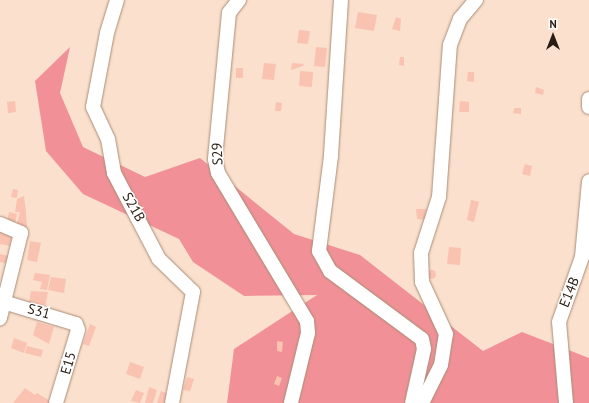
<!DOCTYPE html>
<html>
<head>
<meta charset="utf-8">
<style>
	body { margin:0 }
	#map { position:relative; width:589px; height:403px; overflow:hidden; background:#fae0cd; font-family:"PT Sans",sans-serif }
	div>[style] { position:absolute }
	.forest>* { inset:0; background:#f19197 }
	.building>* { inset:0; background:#fac2b1 }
	.round { border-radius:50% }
	.roads { filter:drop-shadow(0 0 1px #a98c76) drop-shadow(0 0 1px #a98c76) }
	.minor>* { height:14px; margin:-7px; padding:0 7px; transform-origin:7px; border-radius:7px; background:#fff }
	span { translate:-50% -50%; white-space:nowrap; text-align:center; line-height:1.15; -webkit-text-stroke:3px #fff; paint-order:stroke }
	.street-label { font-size:14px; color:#281d14 }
	.north { position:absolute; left:533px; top:16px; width:40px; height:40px; -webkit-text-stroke:3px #fff; paint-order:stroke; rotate:0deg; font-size:11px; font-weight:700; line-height:16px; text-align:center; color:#281d14 }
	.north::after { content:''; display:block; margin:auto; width:14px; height:18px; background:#281d14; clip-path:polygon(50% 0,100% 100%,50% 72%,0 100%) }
</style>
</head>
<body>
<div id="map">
	<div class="forest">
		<div style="clip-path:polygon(70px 47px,60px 93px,83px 147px,145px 177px,200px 158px,294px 234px,360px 255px,483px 351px,522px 332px,589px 358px,589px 403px,227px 403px,234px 349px,317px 295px,244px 296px,193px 262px,179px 239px,83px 194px,46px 151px,35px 81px)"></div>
	</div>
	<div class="building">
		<div style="clip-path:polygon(358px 12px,377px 15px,374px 31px,355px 28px)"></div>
		<div style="clip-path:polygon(396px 17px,401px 19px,400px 31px,392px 29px)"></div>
		<div style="clip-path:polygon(299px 30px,310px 31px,308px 44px,297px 43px)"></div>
		<div style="clip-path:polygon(316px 47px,327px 48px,325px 67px,314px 66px)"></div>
		<div style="clip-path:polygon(400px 57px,404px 57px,404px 66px,399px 65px)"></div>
		<div style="clip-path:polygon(264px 63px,276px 64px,274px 80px,262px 79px)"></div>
		<div style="clip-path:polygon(292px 63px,304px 64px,303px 66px,291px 70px)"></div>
		<div style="clip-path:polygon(236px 68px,243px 68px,243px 78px,236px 78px)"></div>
		<div style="clip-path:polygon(300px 71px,313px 72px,312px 87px,299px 86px)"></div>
		<div style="clip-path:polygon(468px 72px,474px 72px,474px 82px,467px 81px)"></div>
		<div style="clip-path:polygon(536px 87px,544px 90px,543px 95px,535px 93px)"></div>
		<div style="clip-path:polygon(15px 101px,16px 112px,8px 113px,7px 102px)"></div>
		<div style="clip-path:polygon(460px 101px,469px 102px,469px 112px,459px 112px)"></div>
		<div style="clip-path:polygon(276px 102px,282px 103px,281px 111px,275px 111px)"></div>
		<div style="clip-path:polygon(514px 108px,521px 108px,521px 114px,513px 113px)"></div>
		<div style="clip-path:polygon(525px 164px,532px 166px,530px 176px,522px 174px)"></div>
		<div style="clip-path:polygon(13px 189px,18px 190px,17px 198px,11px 197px)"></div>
		<div style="clip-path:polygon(24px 196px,26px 212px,27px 227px,17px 224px,20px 212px,15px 212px,17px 199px)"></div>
		<div style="clip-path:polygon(471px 200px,479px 202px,474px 222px,467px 220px)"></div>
		<div style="clip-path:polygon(416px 209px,426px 209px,425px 220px,417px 219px)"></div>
		<div style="clip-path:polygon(9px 212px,17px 214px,15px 224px,7px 221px)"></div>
		<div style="clip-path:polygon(0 232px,12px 234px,10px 246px,0 244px)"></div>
		<div style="clip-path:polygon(30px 241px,41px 243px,37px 262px,27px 260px)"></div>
		<div style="clip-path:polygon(449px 247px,461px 248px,460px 265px,447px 264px)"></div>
		<div style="clip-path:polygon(0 254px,9px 256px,7px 264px,0 262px)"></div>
		<div class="round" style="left:426.5px;top:269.5px;width:9px;height:9px"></div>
		<div style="clip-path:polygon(35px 273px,50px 275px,47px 290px,40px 289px,42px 282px,33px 280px)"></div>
		<div style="clip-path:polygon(51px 277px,66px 279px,64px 293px,48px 290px)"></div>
		<div style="clip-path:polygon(31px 291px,48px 292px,45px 307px,29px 303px)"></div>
		<div style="clip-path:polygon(37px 322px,54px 327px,49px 344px,33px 335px)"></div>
		<div style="clip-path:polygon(90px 324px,96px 327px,89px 346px,83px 344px)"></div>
		<div style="clip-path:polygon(14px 338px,27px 343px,24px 353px,11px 348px)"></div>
		<div style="clip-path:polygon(277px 341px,283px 342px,282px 352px,277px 351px)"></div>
		<div style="clip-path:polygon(27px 346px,43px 350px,41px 357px,25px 353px)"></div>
		<div style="clip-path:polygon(130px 362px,144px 367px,140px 379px,126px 374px)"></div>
		<div style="clip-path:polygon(277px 376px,282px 378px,279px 386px,274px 384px)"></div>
		<div style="clip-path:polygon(187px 377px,194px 379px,190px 391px,183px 390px)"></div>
		<div style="clip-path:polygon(149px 387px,157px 390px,153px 403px,145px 403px)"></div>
		<div style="clip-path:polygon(25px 388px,35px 395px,37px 393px,53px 403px,13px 403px)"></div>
		<div style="clip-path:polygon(136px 390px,144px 393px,140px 403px,131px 401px)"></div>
		<div style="clip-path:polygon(161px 391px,169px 394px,166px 403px,157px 403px)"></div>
	</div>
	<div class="roads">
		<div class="minor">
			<div style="left:117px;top:0;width:34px;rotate:107deg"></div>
			<div style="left:107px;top:33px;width:75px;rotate:100.7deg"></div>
			<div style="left:93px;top:107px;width:35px;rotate:65deg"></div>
			<div style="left:108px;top:139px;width:35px;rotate:80deg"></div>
			<div style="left:114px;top:173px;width:97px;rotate:62.4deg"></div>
			<div style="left:159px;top:259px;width:47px;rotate:44.1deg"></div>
			<div style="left:193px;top:292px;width:113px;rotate:100.7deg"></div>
			<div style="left:239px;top:0;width:16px;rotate:128deg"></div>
			<div style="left:229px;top:13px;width:147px;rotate:95.5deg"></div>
			<div style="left:215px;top:159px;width:14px;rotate:78deg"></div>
			<div style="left:218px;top:173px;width:173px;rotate:59deg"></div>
			<div style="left:307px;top:321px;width:12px;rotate:85deg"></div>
			<div style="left:308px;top:333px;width:72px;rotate:103.7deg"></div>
			<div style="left:341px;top:0;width:156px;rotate:93.7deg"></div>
			<div style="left:331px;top:156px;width:96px;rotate:97.2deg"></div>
			<div style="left:319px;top:251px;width:23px;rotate:61deg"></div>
			<div style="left:330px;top:271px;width:114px;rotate:36.5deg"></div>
			<div style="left:422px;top:339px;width:10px;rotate:79deg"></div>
			<div style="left:424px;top:349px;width:55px;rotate:102.5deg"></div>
			<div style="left:589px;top:99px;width:8px;rotate:90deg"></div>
			<div style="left:0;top:224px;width:23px;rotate:23deg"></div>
			<div style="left:21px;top:233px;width:88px;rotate:103.9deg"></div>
			<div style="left:0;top:301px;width:79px;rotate:16.8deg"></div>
			<div style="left:76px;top:324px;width:6px;rotate:72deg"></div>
			<div style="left:78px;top:330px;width:76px;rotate:106.8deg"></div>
			<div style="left:422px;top:403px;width:42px;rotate:-63.4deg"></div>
			<div style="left:441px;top:365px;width:31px;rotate:-81deg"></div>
			<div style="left:446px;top:334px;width:57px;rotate:-114.8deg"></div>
			<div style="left:422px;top:282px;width:29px;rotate:-92deg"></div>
			<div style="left:421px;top:253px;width:59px;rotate:-72.2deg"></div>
			<div style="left:439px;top:197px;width:152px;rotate:-85.9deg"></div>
			<div style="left:450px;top:45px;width:28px;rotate:-69deg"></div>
			<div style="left:460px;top:19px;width:25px;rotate:-50deg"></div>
			<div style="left:566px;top:403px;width:81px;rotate:-94.9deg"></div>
			<div style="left:559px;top:322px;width:69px;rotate:-70.5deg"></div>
			<div style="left:582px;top:257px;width:76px;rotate:-84.7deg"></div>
		</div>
	</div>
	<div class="street-label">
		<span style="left:217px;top:154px;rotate:-93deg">S29</span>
		<span style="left:134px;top:207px;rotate:60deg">S21B</span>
		<span style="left:569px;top:292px;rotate:-68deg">E14B</span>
		<span style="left:39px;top:311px;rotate:15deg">S31</span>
		<span style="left:68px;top:363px;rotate:-74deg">E15</span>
	</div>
	<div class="north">N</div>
</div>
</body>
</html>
